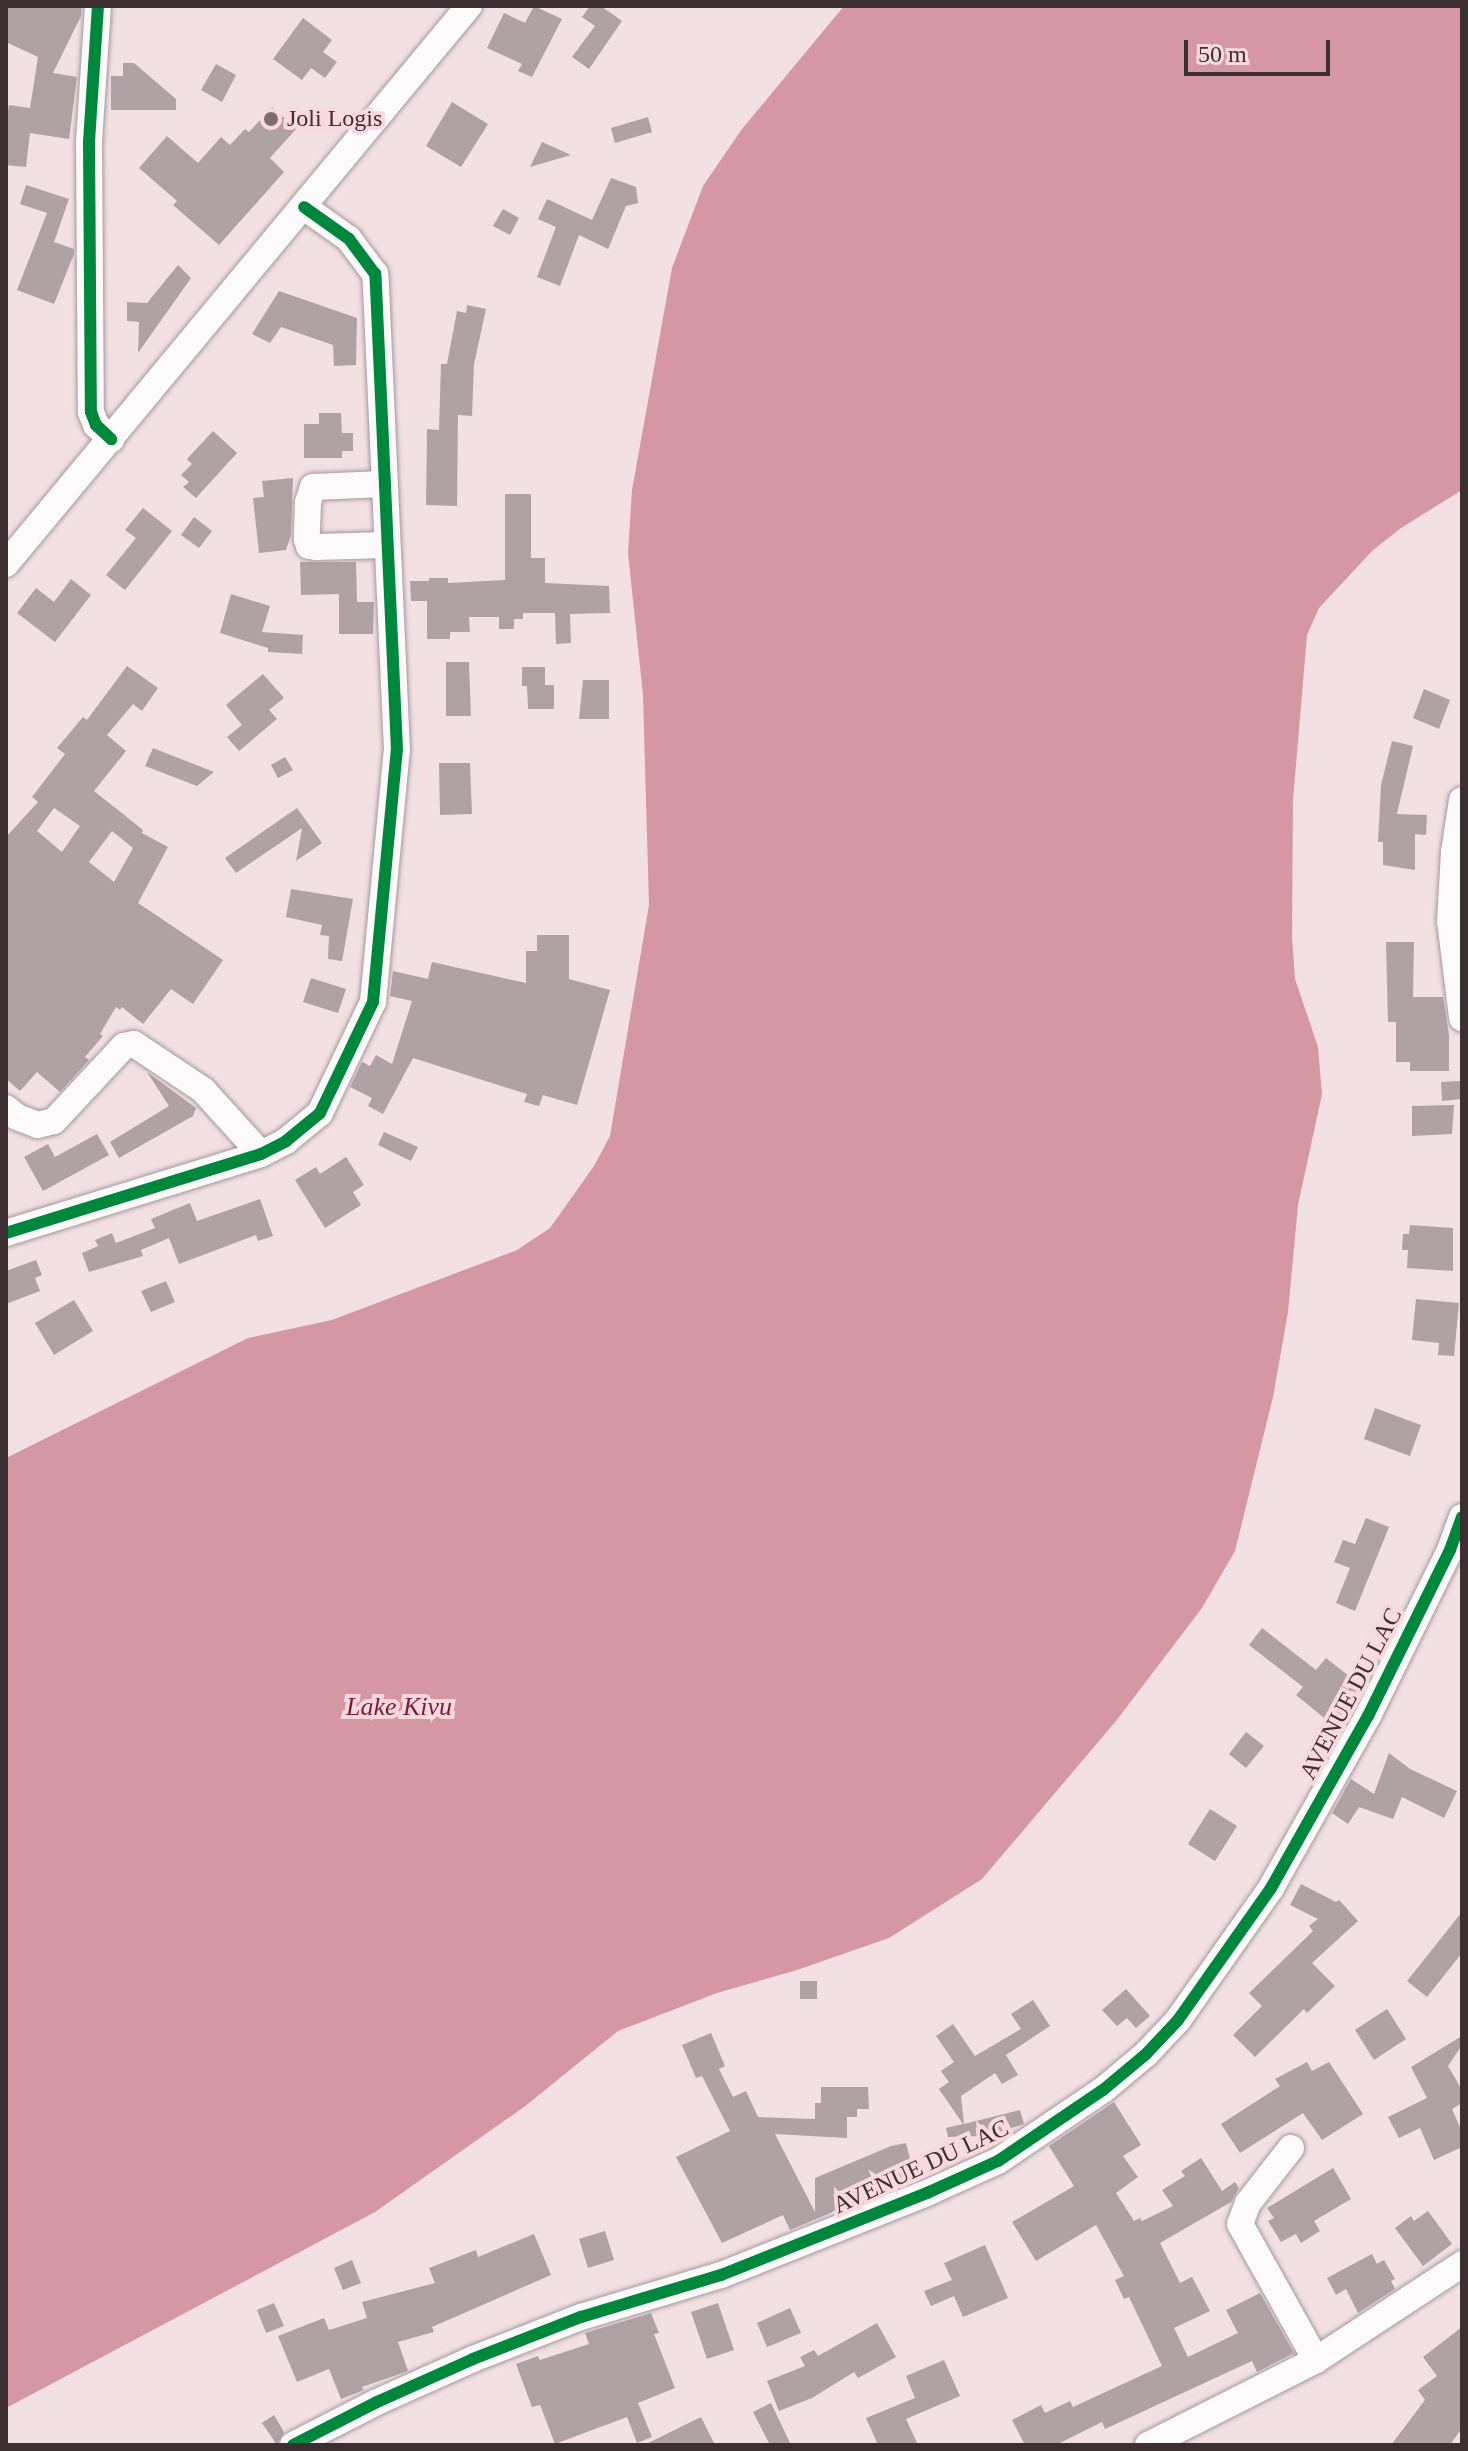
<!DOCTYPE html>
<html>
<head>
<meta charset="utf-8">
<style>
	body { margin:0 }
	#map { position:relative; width:1468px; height:2451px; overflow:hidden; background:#f2e0e3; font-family:Georgia,serif }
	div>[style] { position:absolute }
	.water>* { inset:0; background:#d597a3 }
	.building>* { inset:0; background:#afa2a4 }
	.roads { filter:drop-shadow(0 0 2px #a6989b) drop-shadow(0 0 2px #a6989b) }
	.minor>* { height:26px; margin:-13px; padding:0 13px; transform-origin:13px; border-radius:13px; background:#fdfafb }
	.cycleway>* { height:12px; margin:-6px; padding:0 6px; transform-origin:6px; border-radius:6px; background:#00873e }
	.dots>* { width:22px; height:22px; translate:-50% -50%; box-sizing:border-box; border:4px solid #f9d9de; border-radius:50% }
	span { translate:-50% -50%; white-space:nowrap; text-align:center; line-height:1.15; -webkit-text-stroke:8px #f9d9de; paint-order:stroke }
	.poi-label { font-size:24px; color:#3b2f31 }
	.left { translate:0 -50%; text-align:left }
	.street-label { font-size:24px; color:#3b2f31 }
	.water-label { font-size:26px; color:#7c1c3a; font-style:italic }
	.frame { position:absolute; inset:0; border:8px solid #3b2f31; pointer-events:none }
	.scale { position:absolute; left:1184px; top:40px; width:146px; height:36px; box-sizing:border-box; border:4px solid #3b2f31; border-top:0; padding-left:10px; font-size:24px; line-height:28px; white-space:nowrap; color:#3b2f31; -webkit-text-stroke:6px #f9d9de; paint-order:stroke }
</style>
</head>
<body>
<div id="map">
	<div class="water">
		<div style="clip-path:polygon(844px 6px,1462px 6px,1462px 490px,1401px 528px,1372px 551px,1319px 608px,1307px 635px,1293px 800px,1292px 937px,1295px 979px,1318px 1047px,1322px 1094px,1298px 1205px,1288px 1312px,1273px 1397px,1235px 1551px,1202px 1608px,1116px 1721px,982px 1879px,889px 1938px,797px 1970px,717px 1993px,618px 2031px,524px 2107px,375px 2212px,6px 2408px,6px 1458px,248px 1338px,332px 1320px,517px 1250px,550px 1228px,594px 1166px,610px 1136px,649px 905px,643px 695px,628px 553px,632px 490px,672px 268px,703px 186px,742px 129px)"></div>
	</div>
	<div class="building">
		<div style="clip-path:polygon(6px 6px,82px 6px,81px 16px,53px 73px,77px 77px,69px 139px,30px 133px,26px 167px,6px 165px,6px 123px,9px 105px,30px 108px,38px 57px,6px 42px)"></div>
		<div style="clip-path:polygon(534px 6px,562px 19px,532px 77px,518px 71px,522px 64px,487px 48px,504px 13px,525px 23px)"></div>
		<div style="clip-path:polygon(590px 6px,601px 6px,622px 21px,589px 69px,572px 57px,595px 26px,582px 17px)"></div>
		<div style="clip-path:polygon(303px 18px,332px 40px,323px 52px,337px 62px,325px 78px,311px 68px,302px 80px,273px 59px)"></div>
		<div style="clip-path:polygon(123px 63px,134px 63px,176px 99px,176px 110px,111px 110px,111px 76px,123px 76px)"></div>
		<div style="clip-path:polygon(216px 64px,236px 75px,222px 102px,201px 90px)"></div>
		<div style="clip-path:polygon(452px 102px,488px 124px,461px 167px,426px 146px)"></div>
		<div style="clip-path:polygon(272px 107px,296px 129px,270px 158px,284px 172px,219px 245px,173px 205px,177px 201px,139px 168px,167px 136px,198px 163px,221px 137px,230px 145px,245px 129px,249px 132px)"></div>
		<div style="clip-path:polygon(648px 117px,652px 132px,615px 143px,611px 128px)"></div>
		<div style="clip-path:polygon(542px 142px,571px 155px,530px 167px)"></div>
		<div style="clip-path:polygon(611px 178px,636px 187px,638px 203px,626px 206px,608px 249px,579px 235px,560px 286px,537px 277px,556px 227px,538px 219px,547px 199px,592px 220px)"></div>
		<div style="clip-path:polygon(26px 185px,69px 199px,54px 242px,74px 249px,74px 254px,54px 304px,17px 290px,47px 213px,20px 204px)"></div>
		<div style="clip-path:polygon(503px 209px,519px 218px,510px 235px,493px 226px)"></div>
		<div style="clip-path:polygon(178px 265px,191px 278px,138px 353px,139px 322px,127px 321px,127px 302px,147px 303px)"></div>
		<div style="clip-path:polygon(279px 291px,357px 318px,356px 365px,334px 366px,333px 345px,281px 327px,270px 343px,252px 334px)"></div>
		<div style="clip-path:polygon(467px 305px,486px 309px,474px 364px,472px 416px,458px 415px,457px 506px,426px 505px,427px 429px,439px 430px,441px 364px,447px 364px,457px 311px,466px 313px)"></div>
		<div style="clip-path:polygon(319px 413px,341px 413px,342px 433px,353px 433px,353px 451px,342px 451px,342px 458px,304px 458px,304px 424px,319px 424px)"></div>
		<div style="clip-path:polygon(213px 431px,237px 453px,196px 498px,183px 487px,189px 482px,181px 475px,192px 464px,187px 459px)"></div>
		<div style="clip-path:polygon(293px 478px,291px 535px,286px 550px,259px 553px,253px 498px,264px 497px,262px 481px)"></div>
		<div style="clip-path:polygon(505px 494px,531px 494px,531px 558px,545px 558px,545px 583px,609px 586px,610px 613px,570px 614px,571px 643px,556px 644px,555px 613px,523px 613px,523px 619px,514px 619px,514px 629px,499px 629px,499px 617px,469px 617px,470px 632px,450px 632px,450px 639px,427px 639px,427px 601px,411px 601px,410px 581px,429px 581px,429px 578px,448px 578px,448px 583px,505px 580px)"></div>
		<div style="clip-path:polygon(143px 508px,172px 531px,125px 590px,106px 575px,136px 538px,125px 530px)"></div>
		<div style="clip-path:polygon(194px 517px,212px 531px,199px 548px,181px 535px)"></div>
		<div style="clip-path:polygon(300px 562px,356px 562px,357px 602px,374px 602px,373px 634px,339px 634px,339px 594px,301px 595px)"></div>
		<div style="clip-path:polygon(71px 579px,91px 595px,55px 642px,17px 613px,36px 588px,54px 602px)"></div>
		<div style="clip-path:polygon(231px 594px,270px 606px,262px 632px,303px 635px,302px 654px,268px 652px,268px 648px,220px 633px)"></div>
		<div style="clip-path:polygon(446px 662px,469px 662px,471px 716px,446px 716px)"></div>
		<div style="clip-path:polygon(evenodd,127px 666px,158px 688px,142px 711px,133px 704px,107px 735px,126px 751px,94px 791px,143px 830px,142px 833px,168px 847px,138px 903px,223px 960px,193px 1004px,171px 989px,143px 1024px,122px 1007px,120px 1010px,116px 1007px,100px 1034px,103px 1036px,85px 1057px,89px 1060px,60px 1092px,37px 1072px,20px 1091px,6px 1079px,6px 837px,38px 802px,32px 797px,65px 754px,57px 748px,83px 717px,87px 720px,127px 666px,54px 808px,80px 826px,62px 852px,37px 831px,54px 808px,127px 666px,112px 831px,133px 848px,114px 882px,89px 862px,112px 831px)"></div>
		<div style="clip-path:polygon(522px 667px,545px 667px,545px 685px,554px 685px,554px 709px,528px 709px,527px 686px,522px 686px)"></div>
		<div style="clip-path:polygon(263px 674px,284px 698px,269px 710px,277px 719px,239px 751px,227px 737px,242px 725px,226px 705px)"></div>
		<div style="clip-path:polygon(583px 680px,609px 680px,609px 719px,579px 719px)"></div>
		<div style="clip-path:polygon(1424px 689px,1450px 700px,1439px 729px,1413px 718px)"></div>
		<div style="clip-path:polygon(1392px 741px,1413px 746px,1397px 814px,1427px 815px,1426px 835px,1415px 834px,1415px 870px,1383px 865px,1383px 842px,1378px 842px,1381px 785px)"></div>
		<div style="clip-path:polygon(153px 748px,214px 772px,197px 786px,145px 766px)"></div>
		<div style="clip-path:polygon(285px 757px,293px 770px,278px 778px,271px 765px)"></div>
		<div style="clip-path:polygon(439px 763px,470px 763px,472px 814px,440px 815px)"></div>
		<div style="clip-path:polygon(297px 808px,322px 843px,296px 861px,302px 828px,236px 873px,225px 858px)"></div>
		<div style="clip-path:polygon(291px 889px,353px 899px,342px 961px,328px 959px,329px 936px,320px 935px,322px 925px,286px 917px)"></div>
		<div style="clip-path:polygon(537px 935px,569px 935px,569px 979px,610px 990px,577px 1105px,543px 1095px,539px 1106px,524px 1102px,527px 1094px,413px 1058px,383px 1114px,368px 1106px,372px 1098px,350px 1087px,362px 1062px,370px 1066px,376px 1055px,392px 1064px,412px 1001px,390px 996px,393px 971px,428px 979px,432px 962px,526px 983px,526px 951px,537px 951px)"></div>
		<div style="clip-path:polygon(1386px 942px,1414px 942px,1413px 997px,1443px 997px,1449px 1035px,1449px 1071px,1410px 1071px,1410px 1062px,1396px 1062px,1396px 1022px,1388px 1022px)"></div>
		<div style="clip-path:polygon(311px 978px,346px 989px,338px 1013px,303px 1002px)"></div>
		<div style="clip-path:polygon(147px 1072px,196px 1108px,193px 1116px,119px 1158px,110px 1142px,169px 1106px)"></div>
		<div style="clip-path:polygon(1460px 1081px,1461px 1099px,1442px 1101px,1441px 1082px)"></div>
		<div style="clip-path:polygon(1454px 1105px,1452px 1134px,1412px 1136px,1412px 1106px)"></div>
		<div style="clip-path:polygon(384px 1132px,418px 1147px,411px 1161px,378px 1145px)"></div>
		<div style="clip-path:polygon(97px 1134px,109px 1155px,43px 1191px,24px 1157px,48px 1144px,55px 1157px)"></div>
		<div style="clip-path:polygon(346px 1157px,364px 1185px,353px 1192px,361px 1205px,325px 1228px,295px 1180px,316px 1167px,320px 1174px)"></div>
		<div style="clip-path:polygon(260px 1199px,273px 1236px,258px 1241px,256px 1235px,179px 1264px,169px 1238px,141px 1250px,143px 1256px,89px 1272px,82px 1253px,98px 1246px,95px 1240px,112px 1233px,116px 1243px,155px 1228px,151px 1219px,190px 1203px,197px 1221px)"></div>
		<div style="clip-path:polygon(1410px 1225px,1453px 1228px,1453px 1271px,1407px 1268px,1408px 1250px,1402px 1250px,1403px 1234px,1409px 1234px)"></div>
		<div style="clip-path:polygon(36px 1260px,42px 1275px,35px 1278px,40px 1291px,6px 1304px,6px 1271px)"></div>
		<div style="clip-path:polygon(166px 1281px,175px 1302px,151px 1312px,141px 1291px)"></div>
		<div style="clip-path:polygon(1416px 1299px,1459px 1303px,1454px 1356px,1438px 1355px,1439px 1343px,1412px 1340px)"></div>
		<div style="clip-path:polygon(74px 1300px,93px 1331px,54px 1355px,35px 1323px)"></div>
		<div style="clip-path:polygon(1375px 1408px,1421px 1425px,1410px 1456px,1364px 1439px)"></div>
		<div style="clip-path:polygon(1366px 1518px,1389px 1527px,1355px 1611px,1336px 1603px,1350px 1568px,1334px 1562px,1343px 1540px,1355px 1544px)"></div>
		<div style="clip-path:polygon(1262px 1628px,1316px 1670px,1326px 1658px,1364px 1688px,1334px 1726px,1296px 1695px,1303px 1687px,1249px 1645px)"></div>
		<div style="clip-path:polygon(1246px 1732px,1264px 1746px,1246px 1768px,1229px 1754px)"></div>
		<div style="clip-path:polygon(1389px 1753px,1410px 1769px,1457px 1791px,1444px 1818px,1402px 1797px,1393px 1819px,1359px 1807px,1348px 1824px,1332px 1813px,1351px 1779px,1374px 1794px)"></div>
		<div style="clip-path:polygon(1210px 1809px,1237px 1826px,1215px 1861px,1188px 1844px)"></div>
		<div style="clip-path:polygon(1301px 1884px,1336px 1902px,1339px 1900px,1358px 1921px,1312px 1963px,1335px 1986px,1307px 2013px,1304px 2009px,1255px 2057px,1233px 2035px,1262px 2006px,1249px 1993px,1313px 1931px,1309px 1926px,1318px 1919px,1290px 1905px)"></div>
		<div style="clip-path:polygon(1462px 1912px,1462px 1953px,1427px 1997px,1407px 1981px)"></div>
		<div style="clip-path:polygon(800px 1981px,817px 1981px,817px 1999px,800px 1999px)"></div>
		<div style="clip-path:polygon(1126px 1989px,1150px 2016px,1136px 2028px,1127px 2018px,1117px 2026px,1102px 2010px)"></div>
		<div style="clip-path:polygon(1033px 2000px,1050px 2026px,1006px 2055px,1018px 2075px,1002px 2084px,995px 2073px,961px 2096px,964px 2124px,1020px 2110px,1024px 2124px,986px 2136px,948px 2137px,946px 2128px,963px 2124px,939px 2089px,949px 2082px,941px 2071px,954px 2062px,936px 2036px,953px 2024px,975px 2056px,1021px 2029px,1011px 2014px)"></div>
		<div style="clip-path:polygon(1387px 2009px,1406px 2039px,1374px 2060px,1355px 2030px)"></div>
		<div style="clip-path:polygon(711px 2033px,725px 2066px,719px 2069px,733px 2097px,746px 2091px,758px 2117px,815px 2119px,815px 2103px,821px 2103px,821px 2087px,868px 2087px,869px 2109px,857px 2109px,857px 2117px,847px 2117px,847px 2138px,775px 2134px,815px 2212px,815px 2178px,891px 2146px,906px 2143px,914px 2175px,893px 2180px,895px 2189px,857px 2197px,859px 2201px,790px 2230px,783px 2215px,722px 2243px,676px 2157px,730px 2131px,702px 2076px,696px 2078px,682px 2045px)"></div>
		<div style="clip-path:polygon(1462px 2036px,1462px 2045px,1448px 2066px,1462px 2090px,1462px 2103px,1452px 2109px,1462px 2132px,1462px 2147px,1434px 2160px,1420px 2128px,1399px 2138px,1388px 2117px,1427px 2098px,1411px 2067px)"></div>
		<div style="clip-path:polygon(1307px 2062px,1312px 2071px,1329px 2062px,1363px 2114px,1322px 2140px,1303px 2113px,1240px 2153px,1221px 2124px,1280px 2086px,1275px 2079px)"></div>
		<div style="clip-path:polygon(1114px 2102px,1141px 2145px,1123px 2156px,1138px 2177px,1116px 2193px,1134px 2221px,1140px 2218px,1142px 2221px,1173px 2206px,1162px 2190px,1185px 2176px,1181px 2171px,1201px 2158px,1222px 2191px,1235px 2182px,1239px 2188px,1231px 2202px,1160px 2243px,1180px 2283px,1192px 2277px,1210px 2311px,1174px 2328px,1188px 2357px,1238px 2333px,1226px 2310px,1260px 2293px,1294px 2353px,1257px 2372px,1252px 2361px,1105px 2429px,1102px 2422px,1056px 2445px,1025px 2445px,1012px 2420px,1041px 2405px,1045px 2413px,1070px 2401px,1073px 2407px,1162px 2366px,1129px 2297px,1124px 2299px,1115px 2280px,1124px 2276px,1096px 2225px,1036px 2261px,1012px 2222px,1074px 2186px,1049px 2146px)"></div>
		<div style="clip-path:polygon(1333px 2168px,1351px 2199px,1314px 2221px,1320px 2231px,1301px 2243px,1296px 2234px,1281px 2242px,1268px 2221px,1274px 2218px,1267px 2208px)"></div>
		<div style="clip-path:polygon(1428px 2211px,1452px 2244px,1423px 2266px,1395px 2228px,1411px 2216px,1414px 2221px)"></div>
		<div style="clip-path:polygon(605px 2231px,614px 2260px,588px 2268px,579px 2239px)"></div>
		<div style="clip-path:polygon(534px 2234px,551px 2275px,432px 2327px,434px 2332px,398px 2342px,408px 2371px,362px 2387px,364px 2390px,341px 2399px,329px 2369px,297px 2382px,278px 2336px,324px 2318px,329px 2330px,367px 2318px,362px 2302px,435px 2283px,429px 2268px,476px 2250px,478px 2257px)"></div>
		<div style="clip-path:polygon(985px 2245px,1008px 2298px,963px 2317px,954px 2296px,931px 2306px,924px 2291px,952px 2280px,944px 2263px)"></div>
		<div style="clip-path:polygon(1372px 2254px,1377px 2264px,1384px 2260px,1395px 2279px,1391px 2281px,1395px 2289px,1358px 2313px,1346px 2289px,1336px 2295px,1327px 2278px)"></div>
		<div style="clip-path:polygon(352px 2260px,361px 2283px,343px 2290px,334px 2268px)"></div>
		<div style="clip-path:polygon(274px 2303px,284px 2326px,266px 2333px,257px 2310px)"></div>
		<div style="clip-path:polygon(718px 2303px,734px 2350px,707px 2359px,691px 2312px)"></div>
		<div style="clip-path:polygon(790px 2308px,801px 2333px,767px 2347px,757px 2323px)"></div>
		<div style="clip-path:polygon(651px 2313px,659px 2333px,654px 2334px,675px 2388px,638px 2403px,652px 2437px,637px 2443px,627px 2417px,555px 2444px,540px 2405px,532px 2407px,516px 2364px,538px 2356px,540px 2360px,589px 2344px,585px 2333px)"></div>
		<div style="clip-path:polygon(877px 2323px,896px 2357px,858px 2378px,854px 2372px,812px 2398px,779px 2411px,767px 2381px,805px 2366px,800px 2357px,814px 2350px,818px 2356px)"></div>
		<div style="clip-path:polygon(1462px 2327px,1462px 2428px,1450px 2445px,1391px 2445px,1425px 2400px,1418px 2390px,1437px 2376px,1423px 2357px)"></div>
		<div style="clip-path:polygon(944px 2360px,960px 2396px,906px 2419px,918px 2445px,878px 2445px,866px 2418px,915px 2398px,906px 2376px)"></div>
		<div style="clip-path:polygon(771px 2403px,791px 2445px,770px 2445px,753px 2412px)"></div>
		<div style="clip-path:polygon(274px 2415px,284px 2432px,277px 2445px,262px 2423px)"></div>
		<div style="clip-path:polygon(701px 2417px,715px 2445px,644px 2445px)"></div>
	</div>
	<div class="roads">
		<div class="minor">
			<div style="left:98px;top:6px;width:136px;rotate:93.8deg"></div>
			<div style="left:89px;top:142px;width:270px;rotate:89.6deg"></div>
			<div style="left:91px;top:412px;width:14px;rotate:69deg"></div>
			<div style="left:96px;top:425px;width:21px;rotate:43deg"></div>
			<div style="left:384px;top:484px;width:71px;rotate:177.6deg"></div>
			<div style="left:313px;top:487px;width:16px;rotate:108deg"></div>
			<div style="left:308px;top:502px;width:37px;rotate:92deg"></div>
			<div style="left:307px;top:539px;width:7px;rotate:74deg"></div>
			<div style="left:309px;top:546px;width:7px;rotate:8deg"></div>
			<div style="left:316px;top:547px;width:70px;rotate:-1.6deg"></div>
			<div style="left:6px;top:564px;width:725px;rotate:-50.32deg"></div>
			<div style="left:1462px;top:800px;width:53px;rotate:98.7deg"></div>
			<div style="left:1454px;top:852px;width:69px;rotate:93.3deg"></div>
			<div style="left:1450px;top:921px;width:98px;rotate:82.9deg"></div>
			<div style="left:6px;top:1108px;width:14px;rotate:39deg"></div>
			<div style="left:17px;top:1117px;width:22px;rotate:21deg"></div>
			<div style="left:38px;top:1125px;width:16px;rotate:-14deg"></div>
			<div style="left:54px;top:1121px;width:103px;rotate:-47deg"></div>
			<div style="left:124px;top:1046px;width:10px;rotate:-11deg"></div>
			<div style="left:134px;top:1044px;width:83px;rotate:33.7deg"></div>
			<div style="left:203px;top:1090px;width:86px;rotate:47.8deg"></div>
			<div style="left:6px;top:1233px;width:267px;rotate:-17.2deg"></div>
			<div style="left:261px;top:1154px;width:28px;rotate:-27deg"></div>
			<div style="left:286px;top:1141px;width:44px;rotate:-39.5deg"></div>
			<div style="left:320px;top:1113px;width:123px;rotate:-64.5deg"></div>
			<div style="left:373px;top:1002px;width:253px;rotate:-84.6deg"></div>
			<div style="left:397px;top:750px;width:477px;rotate:-92.6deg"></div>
			<div style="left:375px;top:274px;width:44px;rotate:-126.6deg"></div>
			<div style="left:349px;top:239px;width:55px;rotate:-144.6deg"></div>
			<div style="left:1291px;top:2148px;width:70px;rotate:128deg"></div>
			<div style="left:1248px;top:2203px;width:22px;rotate:111deg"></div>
			<div style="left:1240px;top:2224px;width:156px;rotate:60.8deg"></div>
			<div style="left:293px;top:2445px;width:94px;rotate:-27.1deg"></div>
			<div style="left:377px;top:2402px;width:105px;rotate:-24.1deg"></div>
			<div style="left:473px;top:2359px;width:116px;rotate:-21.3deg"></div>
			<div style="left:581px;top:2317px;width:146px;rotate:-16.7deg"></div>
			<div style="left:721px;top:2275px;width:222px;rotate:-21.7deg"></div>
			<div style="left:927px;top:2193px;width:78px;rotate:-24.3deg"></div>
			<div style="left:998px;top:2161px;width:127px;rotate:-34.1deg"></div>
			<div style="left:1103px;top:2090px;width:56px;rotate:-39.9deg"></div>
			<div style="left:1146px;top:2054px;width:47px;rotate:-46.7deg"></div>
			<div style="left:1178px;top:2020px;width:161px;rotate:-54.8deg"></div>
			<div style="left:1271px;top:1888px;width:197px;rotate:-60.6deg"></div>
			<div style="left:1368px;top:1716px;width:185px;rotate:-63.7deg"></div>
			<div style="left:1450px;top:1550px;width:35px;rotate:-70deg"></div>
			<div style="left:1148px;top:2445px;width:188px;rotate:-26.8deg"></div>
			<div style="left:1316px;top:2360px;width:175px;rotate:-33.3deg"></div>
		</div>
	</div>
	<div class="cycleway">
		<div style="left:98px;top:6px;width:136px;rotate:93.8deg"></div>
		<div style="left:89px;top:142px;width:270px;rotate:89.6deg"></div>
		<div style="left:91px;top:412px;width:14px;rotate:69deg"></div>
		<div style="left:96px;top:425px;width:21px;rotate:43deg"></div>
		<div style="left:6px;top:1233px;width:267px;rotate:-17.2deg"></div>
		<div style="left:261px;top:1154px;width:28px;rotate:-27deg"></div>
		<div style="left:286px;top:1141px;width:44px;rotate:-39.5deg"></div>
		<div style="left:320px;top:1113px;width:123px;rotate:-64.5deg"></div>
		<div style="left:373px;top:1002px;width:253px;rotate:-84.6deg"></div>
		<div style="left:397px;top:750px;width:477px;rotate:-92.6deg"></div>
		<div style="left:375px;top:274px;width:44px;rotate:-126.6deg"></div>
		<div style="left:349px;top:239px;width:55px;rotate:-144.6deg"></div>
		<div style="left:293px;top:2445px;width:94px;rotate:-27.1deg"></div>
		<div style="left:377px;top:2402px;width:105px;rotate:-24.1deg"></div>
		<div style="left:473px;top:2359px;width:116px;rotate:-21.3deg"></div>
		<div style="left:581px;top:2317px;width:146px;rotate:-16.7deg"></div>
		<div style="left:721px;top:2275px;width:222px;rotate:-21.7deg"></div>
		<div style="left:927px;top:2193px;width:78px;rotate:-24.3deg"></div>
		<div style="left:998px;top:2161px;width:127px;rotate:-34.1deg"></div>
		<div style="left:1103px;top:2090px;width:56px;rotate:-39.9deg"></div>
		<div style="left:1146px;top:2054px;width:47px;rotate:-46.7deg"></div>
		<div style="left:1178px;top:2020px;width:161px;rotate:-54.8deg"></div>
		<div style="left:1271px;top:1888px;width:197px;rotate:-60.6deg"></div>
		<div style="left:1368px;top:1716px;width:185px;rotate:-63.7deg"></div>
		<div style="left:1450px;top:1550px;width:35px;rotate:-70deg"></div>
	</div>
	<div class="dots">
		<div style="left:271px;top:119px;background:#7b6d6f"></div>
	</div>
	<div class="poi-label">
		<span class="left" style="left:287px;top:119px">Joli Logis</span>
	</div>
	<div class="street-label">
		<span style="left:1351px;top:1694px;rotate:-62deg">AVENUE DU LAC</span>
		<span style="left:921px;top:2167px;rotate:-25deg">AVENUE DU LAC</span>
	</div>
	<div class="water-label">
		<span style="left:399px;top:1707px">Lake Kivu</span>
	</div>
	<div class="frame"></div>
	<div class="scale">50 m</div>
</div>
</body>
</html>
